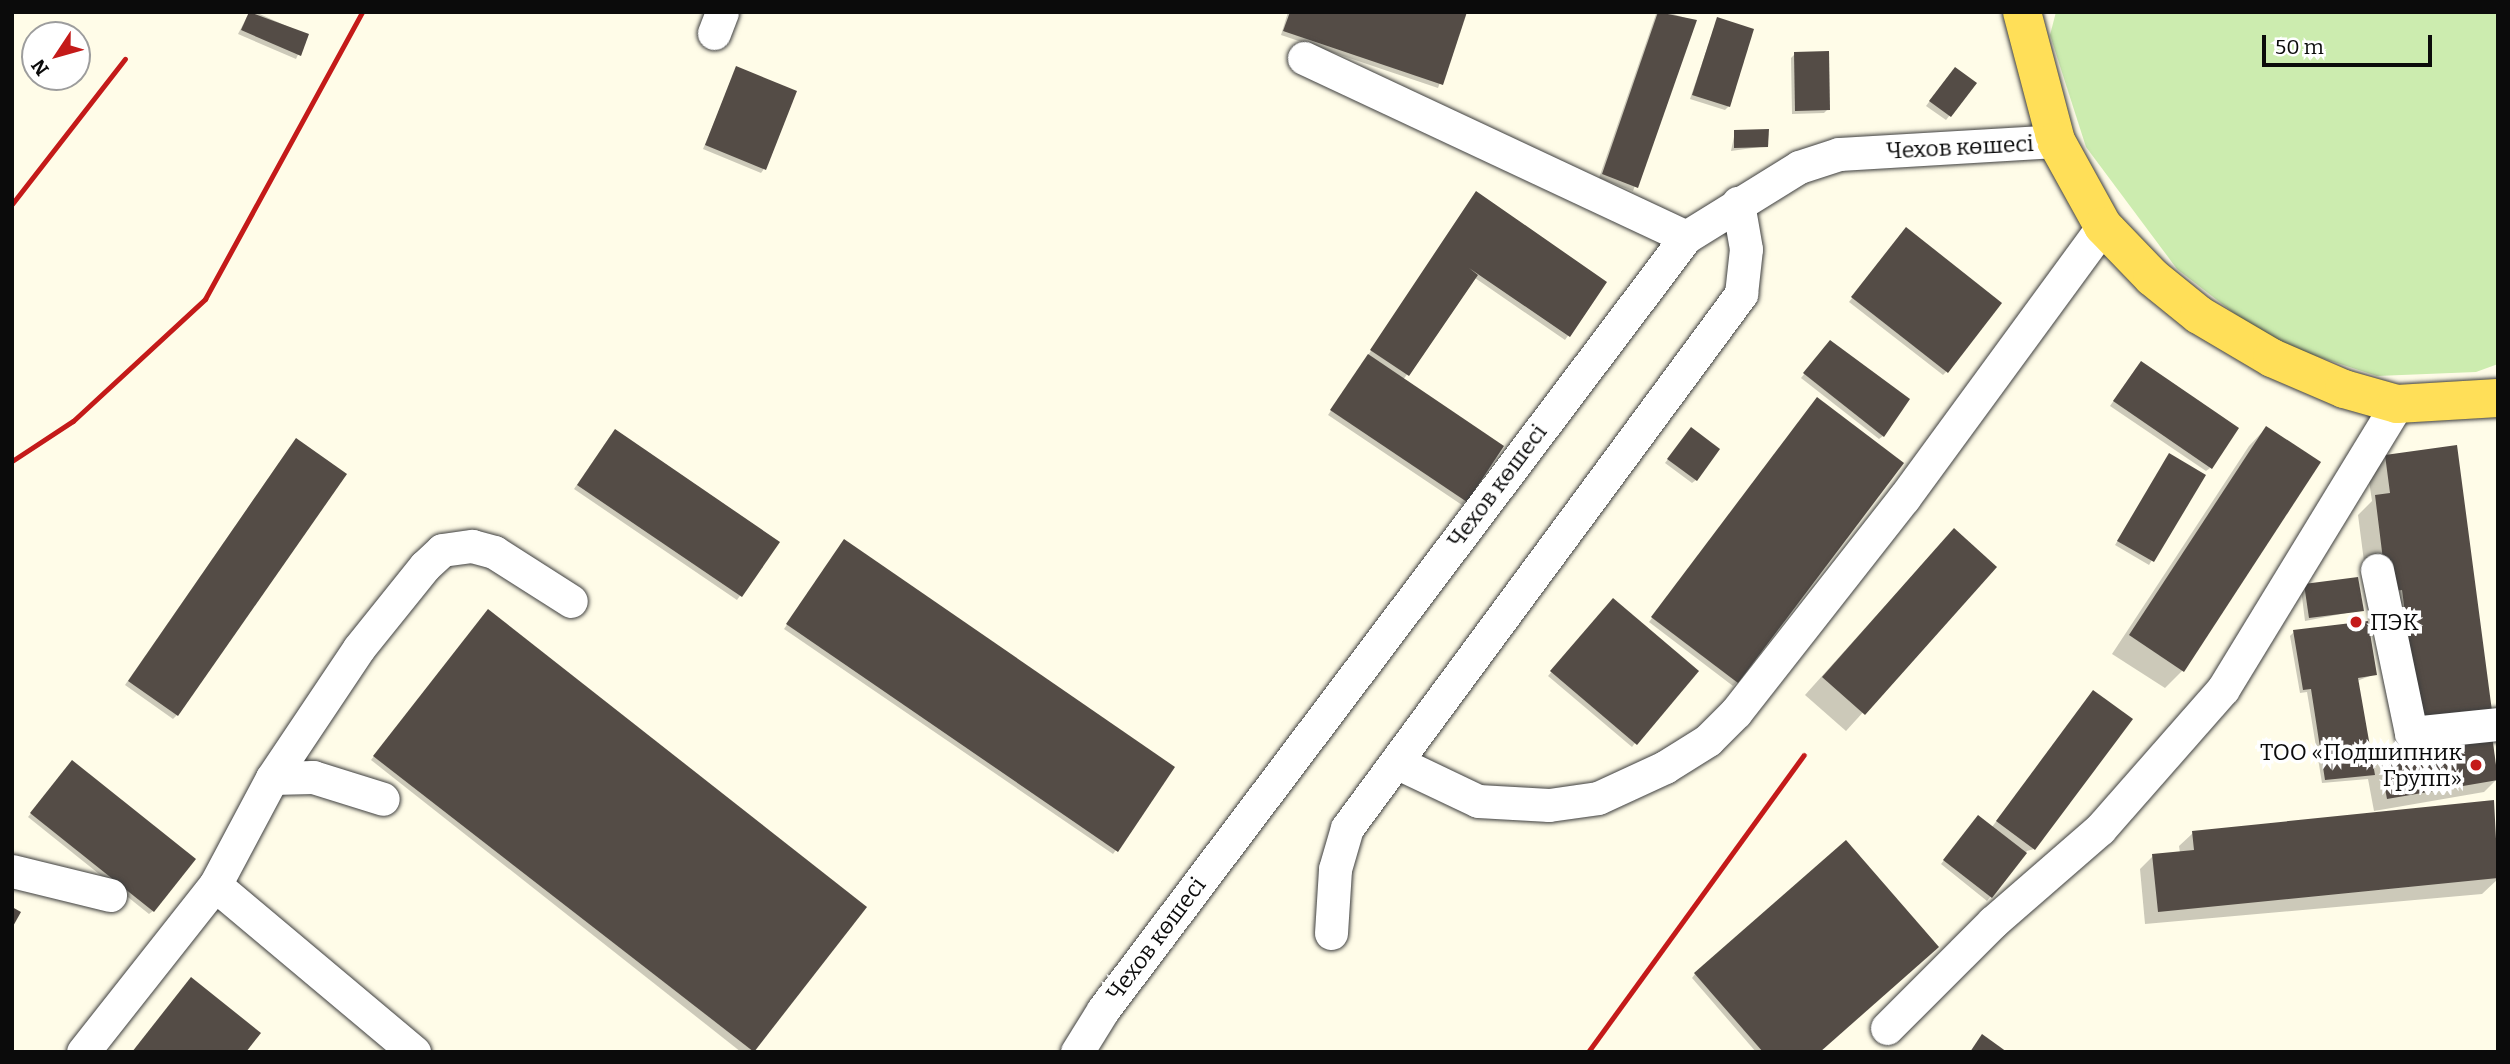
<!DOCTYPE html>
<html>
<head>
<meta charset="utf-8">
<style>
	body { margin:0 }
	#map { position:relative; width:2510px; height:1064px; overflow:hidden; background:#fffce8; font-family:Bitter,serif }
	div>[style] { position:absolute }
	.green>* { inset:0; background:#ccecaf }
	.shadow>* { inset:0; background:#0003 }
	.building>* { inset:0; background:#544c46 }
	.roads { filter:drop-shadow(0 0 2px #3e3e3e) drop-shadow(0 0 2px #3e3e3e) }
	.minor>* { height:33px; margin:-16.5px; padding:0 16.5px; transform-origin:16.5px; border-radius:16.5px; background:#fff }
	.major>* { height:38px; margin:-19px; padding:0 19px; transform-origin:19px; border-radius:19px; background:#ffdf58 }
	.rail>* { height:5px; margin:-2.5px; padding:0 2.5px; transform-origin:2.5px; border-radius:2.5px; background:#c41a19 }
	.dots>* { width:19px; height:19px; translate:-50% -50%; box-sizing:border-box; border:4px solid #fff; border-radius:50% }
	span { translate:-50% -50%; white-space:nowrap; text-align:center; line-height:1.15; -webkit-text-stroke:7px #fff; paint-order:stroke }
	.street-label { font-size:23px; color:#0b0b0b }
	.poi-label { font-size:23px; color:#0b0b0b }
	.left { translate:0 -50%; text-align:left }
	.right { translate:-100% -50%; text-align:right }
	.frame { position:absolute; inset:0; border:14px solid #0b0b0b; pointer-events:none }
	.north { position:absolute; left:21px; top:21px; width:70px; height:70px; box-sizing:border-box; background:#fff; border:2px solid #9d9d9d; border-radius:50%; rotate:234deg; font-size:19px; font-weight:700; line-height:28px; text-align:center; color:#0b0b0b }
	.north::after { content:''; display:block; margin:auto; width:24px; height:32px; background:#c41a19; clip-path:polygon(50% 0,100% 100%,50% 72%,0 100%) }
	.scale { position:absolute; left:2262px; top:35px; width:170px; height:32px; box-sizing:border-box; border:4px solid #0b0b0b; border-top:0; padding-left:9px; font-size:21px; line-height:24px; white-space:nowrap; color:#0b0b0b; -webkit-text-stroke:5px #fff; paint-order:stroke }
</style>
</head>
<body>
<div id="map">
	<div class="green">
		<div style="clip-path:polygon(2056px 12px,2498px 12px,2498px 364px,2476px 372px,2377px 376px,2270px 341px,2177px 269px,2086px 147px,2050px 35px)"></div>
	</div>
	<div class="shadow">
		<div style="clip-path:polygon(255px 12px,307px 35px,296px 59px,238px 34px,248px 15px)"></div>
		<div style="clip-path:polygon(1288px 12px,1466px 12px,1438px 88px,1281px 35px)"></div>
		<div style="clip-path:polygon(1667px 12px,1695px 21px,1633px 191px,1599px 178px,1656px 14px)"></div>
		<div style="clip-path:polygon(1717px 19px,1729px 106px,1725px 110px,1690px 99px)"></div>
		<div style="clip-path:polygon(1795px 54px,1828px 109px,1824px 113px,1792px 114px,1791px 58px)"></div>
		<div style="clip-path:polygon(737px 68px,764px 169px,761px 173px,703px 149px)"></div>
		<div style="clip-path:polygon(1951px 73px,1975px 83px,1946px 120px,1926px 106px)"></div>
		<div style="clip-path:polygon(1735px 132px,1767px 146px,1731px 151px)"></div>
		<div style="clip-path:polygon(1473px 198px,1605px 283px,1565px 340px,1475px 278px,1403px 380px,1465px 501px,1462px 505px,1328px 415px)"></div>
		<div style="clip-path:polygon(1902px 233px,1946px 372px,1943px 375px,1849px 302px)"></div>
		<div style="clip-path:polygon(1827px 346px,1883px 436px,1879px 439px,1801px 378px)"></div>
		<div style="clip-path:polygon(2137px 367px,2210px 468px,2206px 471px,2110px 406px)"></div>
		<div style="clip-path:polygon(1813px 404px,1737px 682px,1733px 686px,1649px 622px)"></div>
		<div style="clip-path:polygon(2266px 428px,2182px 671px,2165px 688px,2112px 654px,2249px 446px)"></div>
		<div style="clip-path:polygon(1688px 433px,1696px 480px,1692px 483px,1665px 463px)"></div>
		<div style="clip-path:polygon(611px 435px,778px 542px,737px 600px,574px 489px)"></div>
		<div style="clip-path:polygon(292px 444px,177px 715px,173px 719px,125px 685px)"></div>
		<div style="clip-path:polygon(2456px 447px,2402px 737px,2370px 608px,2358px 515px,2372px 501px,2368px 474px,2386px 456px)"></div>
		<div style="clip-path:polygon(2169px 455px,2203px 475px,2149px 565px,2115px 545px)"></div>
		<div style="clip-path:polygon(841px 545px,1116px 850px,1113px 854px,784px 629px)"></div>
		<div style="clip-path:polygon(1937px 548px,1995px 567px,1846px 731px,1805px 695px)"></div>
		<div style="clip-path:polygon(2305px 585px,2362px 610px,2305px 621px,2301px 589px)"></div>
		<div style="clip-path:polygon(1609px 604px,1635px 743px,1632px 747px,1548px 676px)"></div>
		<div style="clip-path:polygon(485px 615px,864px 907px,751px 1052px,741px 1052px,371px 760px)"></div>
		<div style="clip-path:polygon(2294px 632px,2375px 674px,2357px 681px,2372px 766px,2380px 758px,2497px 779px,2484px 792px,2374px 811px,2368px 779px,2322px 783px,2307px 692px,2300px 693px,2290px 636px)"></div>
		<div style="clip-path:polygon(2090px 696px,2130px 720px,2034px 849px,2027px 851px,1987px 901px,1941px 864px,1975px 821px,1992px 827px)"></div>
		<div style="clip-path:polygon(69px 766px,153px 911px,149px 914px,28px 817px)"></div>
		<div style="clip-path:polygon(2492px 802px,2498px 879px,2482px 894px,2145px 924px,2140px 869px,2153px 856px,2180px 853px,2179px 846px,2193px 833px)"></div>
		<div style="clip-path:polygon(1695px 974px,1818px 1052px,1756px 1052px,1692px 978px)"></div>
	</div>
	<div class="building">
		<div style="clip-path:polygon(249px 12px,309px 34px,301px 56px,241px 30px)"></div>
		<div style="clip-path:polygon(1290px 12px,1467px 12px,1443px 85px,1283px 31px)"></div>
		<div style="clip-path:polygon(1658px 12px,1697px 20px,1638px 188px,1602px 174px)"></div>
		<div style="clip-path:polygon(1717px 17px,1754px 29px,1730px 107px,1692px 95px)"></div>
		<div style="clip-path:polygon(1829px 51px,1830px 110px,1795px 111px,1794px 52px)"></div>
		<div style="clip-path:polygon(736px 66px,797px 91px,766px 170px,705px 145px)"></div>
		<div style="clip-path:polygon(1955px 67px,1977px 83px,1951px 117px,1929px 101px)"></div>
		<div style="clip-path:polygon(1769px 129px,1768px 147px,1734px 148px,1734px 130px)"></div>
		<div style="clip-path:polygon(1476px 191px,1607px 282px,1570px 337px,1469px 268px,1478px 275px,1409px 376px,1370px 350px)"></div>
		<div style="clip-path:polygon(1906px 227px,2002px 303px,1948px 373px,1851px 297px)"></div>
		<div style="clip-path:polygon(1830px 340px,1910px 399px,1884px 437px,1803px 373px)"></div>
		<div style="clip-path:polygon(1368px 354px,1504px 446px,1467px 502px,1330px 410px)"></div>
		<div style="clip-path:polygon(2141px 361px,2239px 428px,2212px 469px,2113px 401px)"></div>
		<div style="clip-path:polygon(1817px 397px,1904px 463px,1738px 683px,1651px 617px)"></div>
		<div style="clip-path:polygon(2266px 426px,2321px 462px,2184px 672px,2129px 635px)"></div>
		<div style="clip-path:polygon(1691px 427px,1720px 449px,1697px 481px,1667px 459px)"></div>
		<div style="clip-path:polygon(615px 429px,780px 542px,742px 597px,577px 485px)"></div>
		<div style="clip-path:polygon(296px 438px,347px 474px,178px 716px,128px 681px)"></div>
		<div style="clip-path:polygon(2457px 445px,2492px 711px,2419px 721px,2402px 590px,2387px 592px,2375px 495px,2390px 493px,2385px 455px)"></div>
		<div style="clip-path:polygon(2169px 453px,2206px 475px,2154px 562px,2117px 541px)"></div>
		<div style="clip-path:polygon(1954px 528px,1997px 567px,1865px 715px,1822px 677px)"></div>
		<div style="clip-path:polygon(844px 539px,1175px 767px,1118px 852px,786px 624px)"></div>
		<div style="clip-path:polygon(2358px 577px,2364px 611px,2309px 618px,2304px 584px)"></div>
		<div style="clip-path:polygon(1613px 598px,1699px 671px,1637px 745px,1550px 671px)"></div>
		<div style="clip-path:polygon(488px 609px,867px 907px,754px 1052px,373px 756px)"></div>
		<div style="clip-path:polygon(2368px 621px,2377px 675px,2358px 678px,2375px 775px,2325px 780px,2311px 689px,2303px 690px,2293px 630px)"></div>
		<div style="clip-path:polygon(2093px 690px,2133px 719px,2035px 850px,1996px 821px)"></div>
		<div style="clip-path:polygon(2492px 735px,2498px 780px,2387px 799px,2379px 757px)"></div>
		<div style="clip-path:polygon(72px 760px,196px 859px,154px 912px,30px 813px)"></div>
		<div style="clip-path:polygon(2494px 800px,2498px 878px,2158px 912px,2152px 854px,2194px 850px,2192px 831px)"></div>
		<div style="clip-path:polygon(1978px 815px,2027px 853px,1992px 898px,1943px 860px)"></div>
		<div style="clip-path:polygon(1846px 840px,1939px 947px,1820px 1052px,1763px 1052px,1694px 973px)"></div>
		<div style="clip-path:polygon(12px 907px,21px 912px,12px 928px)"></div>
		<div style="clip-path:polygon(191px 977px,261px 1033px,246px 1052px,132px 1052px)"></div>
		<div style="clip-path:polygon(1982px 1034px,2007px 1052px,1970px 1052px)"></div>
	</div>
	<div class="roads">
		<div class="minor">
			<div style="left:714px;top:33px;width:22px;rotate:-69deg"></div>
			<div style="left:1304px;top:58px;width:422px;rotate:25.1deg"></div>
			<div style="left:2377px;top:570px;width:167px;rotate:78.2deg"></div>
			<div style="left:2411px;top:733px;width:87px;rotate:-5.9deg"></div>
			<div style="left:1396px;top:762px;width:91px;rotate:25.4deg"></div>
			<div style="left:1478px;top:801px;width:71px;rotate:3.2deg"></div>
			<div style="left:1549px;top:805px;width:49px;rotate:-8.1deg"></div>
			<div style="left:1598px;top:798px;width:74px;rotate:-24.8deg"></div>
			<div style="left:1665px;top:767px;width:51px;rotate:-32.1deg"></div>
			<div style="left:1708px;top:740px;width:40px;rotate:-45deg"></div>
			<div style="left:1736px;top:712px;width:272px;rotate:-51.9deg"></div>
			<div style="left:1904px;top:498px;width:337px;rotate:-53.8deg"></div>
			<div style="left:272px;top:778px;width:41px;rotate:-1.4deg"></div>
			<div style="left:313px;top:777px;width:73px;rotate:17.4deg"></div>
			<div style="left:12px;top:871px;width:101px;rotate:13.8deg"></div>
			<div style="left:215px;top:885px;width:121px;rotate:-62deg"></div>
			<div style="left:272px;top:778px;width:156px;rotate:-56.2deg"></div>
			<div style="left:359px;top:648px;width:105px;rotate:-51.2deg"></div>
			<div style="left:425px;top:566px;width:23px;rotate:-43deg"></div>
			<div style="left:442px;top:550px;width:30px;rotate:-8deg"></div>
			<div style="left:472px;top:546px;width:23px;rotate:15deg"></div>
			<div style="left:494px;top:552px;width:91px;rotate:32.5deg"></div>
			<div style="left:1331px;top:933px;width:64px;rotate:-86.4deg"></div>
			<div style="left:1335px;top:869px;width:43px;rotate:-73.7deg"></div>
			<div style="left:1347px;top:828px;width:664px;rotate:-53.58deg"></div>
			<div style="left:1741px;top:294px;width:45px;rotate:-83.7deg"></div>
			<div style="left:1746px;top:249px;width:47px;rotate:-99.9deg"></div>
			<div style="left:1887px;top:1028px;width:150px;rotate:-45deg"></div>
			<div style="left:1993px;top:922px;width:142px;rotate:-41deg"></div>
			<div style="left:2100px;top:829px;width:186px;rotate:-48.7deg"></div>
			<div style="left:2223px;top:689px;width:334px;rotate:-58.6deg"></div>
			<div style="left:83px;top:1052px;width:213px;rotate:-51.7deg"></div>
			<div style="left:215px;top:885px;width:260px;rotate:40deg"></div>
			<div style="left:1077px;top:1052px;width:49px;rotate:-58.2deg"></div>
			<div style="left:1103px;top:1010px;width:968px;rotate:-52.98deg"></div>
			<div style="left:1686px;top:237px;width:133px;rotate:-31.8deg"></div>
			<div style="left:1799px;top:167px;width:42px;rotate:-18deg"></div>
			<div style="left:1839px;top:154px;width:217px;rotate:-3.4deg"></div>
		</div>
		<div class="major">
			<div style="left:2022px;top:12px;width:133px;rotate:75.2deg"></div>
			<div style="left:2056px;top:141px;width:97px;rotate:61.1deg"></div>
			<div style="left:2103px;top:226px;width:71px;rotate:46.1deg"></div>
			<div style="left:2152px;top:277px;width:60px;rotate:39deg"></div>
			<div style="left:2199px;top:315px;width:85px;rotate:30.5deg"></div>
			<div style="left:2272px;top:358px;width:78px;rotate:23.3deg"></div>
			<div style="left:2344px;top:389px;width:55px;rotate:15.8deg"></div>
			<div style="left:2397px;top:404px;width:101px;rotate:-3.4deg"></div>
		</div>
	</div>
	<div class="rail">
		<div style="left:12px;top:204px;width:184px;rotate:-52.1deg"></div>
		<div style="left:12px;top:461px;width:73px;rotate:-33.3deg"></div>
		<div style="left:73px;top:421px;width:180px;rotate:-42.7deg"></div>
		<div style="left:205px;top:299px;width:327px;rotate:-61.3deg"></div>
		<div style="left:1588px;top:1052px;width:367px;rotate:-54deg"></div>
	</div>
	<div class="dots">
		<div style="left:2356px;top:622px;background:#c41a19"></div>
		<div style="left:2476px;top:765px;background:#c41a19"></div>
	</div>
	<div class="street-label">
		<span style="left:1960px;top:147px;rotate:-3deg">Чехов көшесі</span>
		<span style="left:1497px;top:486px;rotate:-53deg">Чехов көшесі</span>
		<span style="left:1156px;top:939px;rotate:-53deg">Чехов көшесі</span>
	</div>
	<div class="poi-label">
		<span class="left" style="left:2370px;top:622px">ПЭК</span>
		<span class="right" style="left:2462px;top:765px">ТОО «Подшипник<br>Групп»</span>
	</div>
	<div class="frame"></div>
	<div class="north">N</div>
	<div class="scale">50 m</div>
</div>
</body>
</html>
